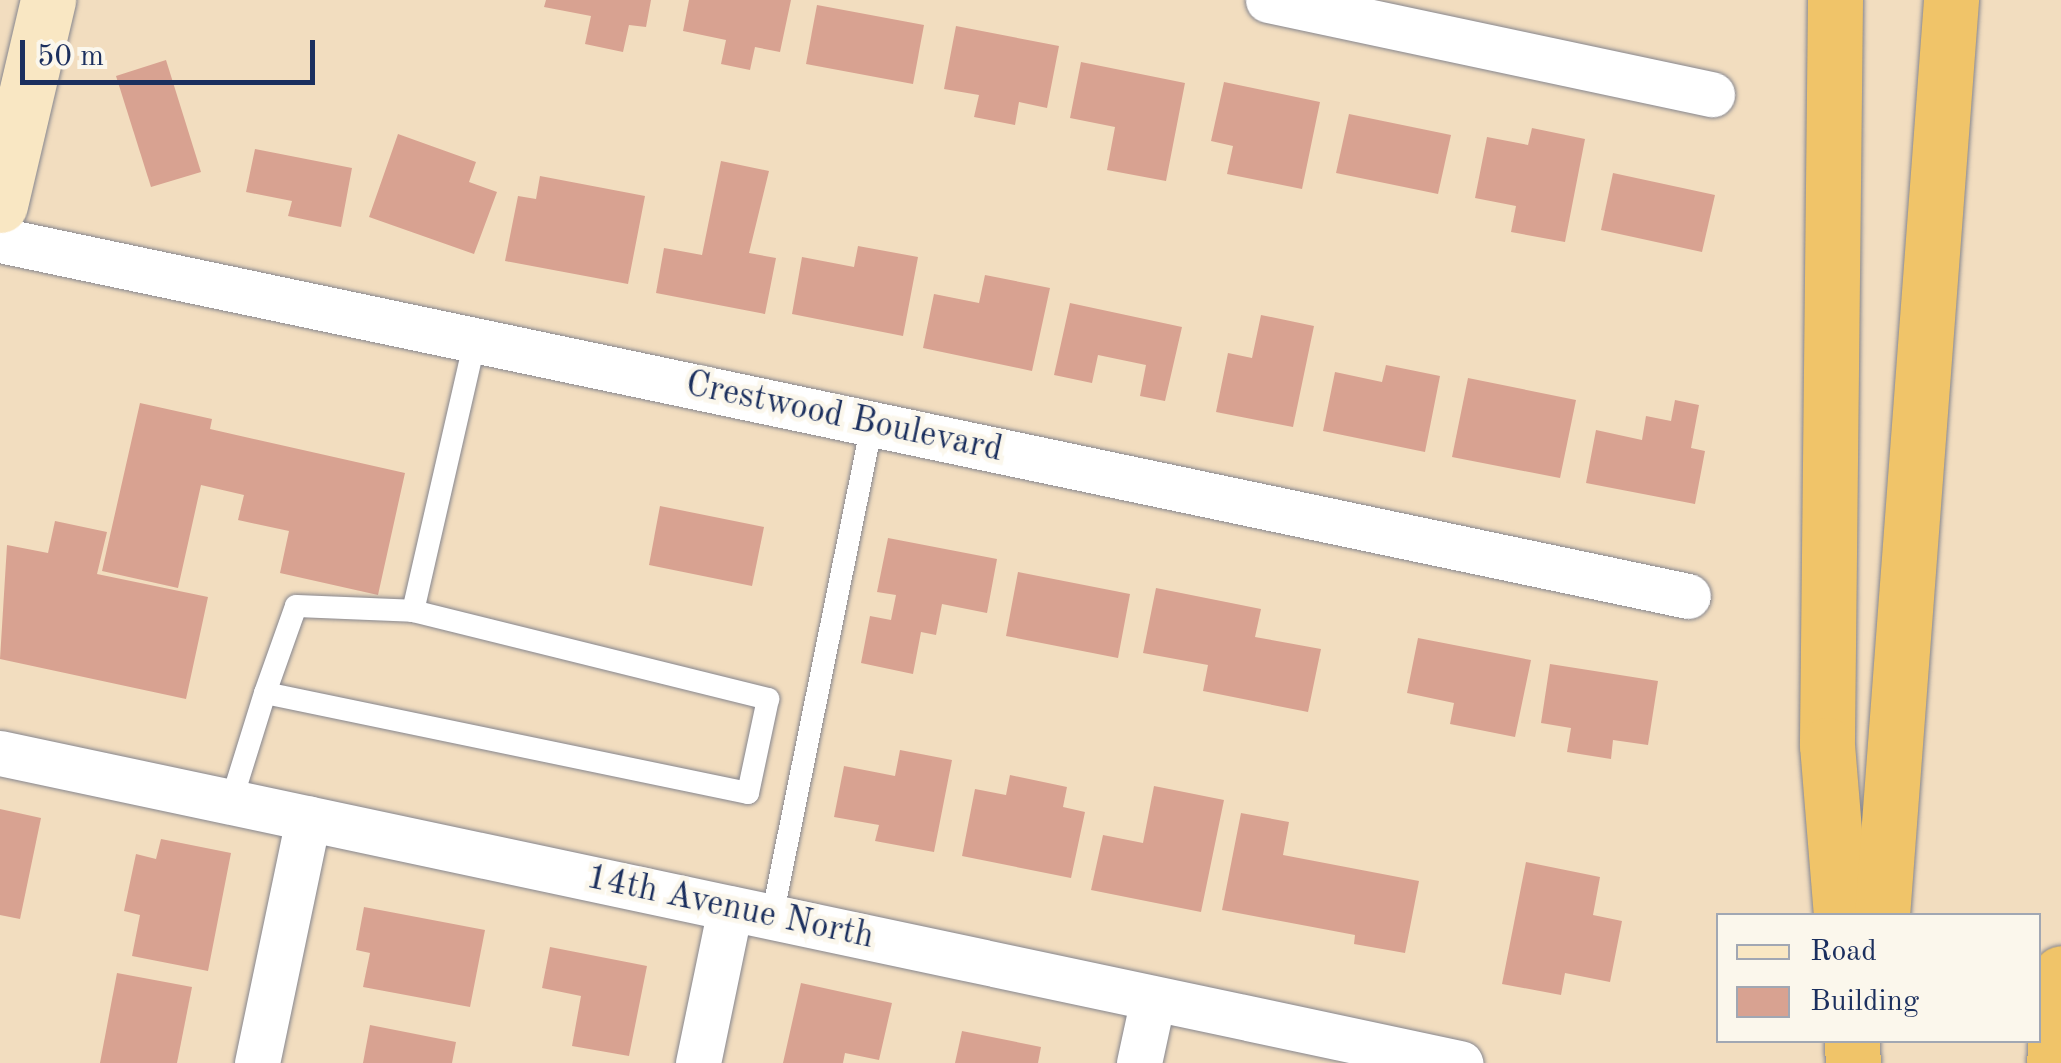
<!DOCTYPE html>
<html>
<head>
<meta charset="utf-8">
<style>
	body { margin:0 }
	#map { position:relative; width:2061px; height:1063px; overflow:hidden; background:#f2ddbf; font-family:"Old Standard TT",serif }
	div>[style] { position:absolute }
	.building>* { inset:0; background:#d8a291 }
	.roads { filter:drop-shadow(0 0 2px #86868e) drop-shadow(0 0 2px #86868e) }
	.lane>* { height:22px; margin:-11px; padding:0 11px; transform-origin:11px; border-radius:11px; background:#fff }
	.street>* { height:45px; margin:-22.5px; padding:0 22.5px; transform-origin:22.5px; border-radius:22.5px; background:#fff }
	.secondary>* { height:55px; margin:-27.5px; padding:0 27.5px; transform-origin:27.5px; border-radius:27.5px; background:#f9e7c3 }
	.highway>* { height:55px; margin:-27.5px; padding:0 27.5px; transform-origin:27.5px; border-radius:27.5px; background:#f0c469 }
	span { translate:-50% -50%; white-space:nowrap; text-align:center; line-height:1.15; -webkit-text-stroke:9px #fbf7ec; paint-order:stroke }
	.street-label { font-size:35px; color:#1b2f5e }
	.legend { position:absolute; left:1716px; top:913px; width:325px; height:130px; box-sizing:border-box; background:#fbf7ec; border:2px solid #a1a7b3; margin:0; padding:12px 18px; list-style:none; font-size:30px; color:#1b2f5e }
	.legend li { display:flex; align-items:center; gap:20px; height:50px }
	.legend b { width:50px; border:2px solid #a1a7b3 }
	.scale { position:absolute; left:20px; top:40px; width:295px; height:45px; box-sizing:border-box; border:5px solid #1b2f5e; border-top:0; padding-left:12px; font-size:30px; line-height:35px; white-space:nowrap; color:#1b2f5e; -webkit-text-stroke:8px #fbf7ec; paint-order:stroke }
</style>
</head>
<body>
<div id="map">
	<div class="building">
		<div style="clip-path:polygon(546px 0,651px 0,646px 27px,629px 25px,623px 52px,585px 44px,591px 16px,544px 7px)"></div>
		<div style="clip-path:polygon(689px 0,791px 0,780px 52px,755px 47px,750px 70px,721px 64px,726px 40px,683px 31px)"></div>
		<div style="clip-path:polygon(817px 5px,924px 25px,913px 84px,806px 64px)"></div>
		<div style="clip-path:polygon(956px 26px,1059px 46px,1047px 108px,1019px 102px,1015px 125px,974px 117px,979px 95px,944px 89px)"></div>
		<div style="clip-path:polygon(166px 60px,201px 172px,151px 187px,116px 76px)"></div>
		<div style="clip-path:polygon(1081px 62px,1185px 83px,1166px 181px,1107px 170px,1115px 127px,1070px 118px)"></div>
		<div style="clip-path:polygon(1224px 82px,1320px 102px,1302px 189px,1227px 174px,1233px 146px,1211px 141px)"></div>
		<div style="clip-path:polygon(1349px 114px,1451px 135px,1438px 194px,1336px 173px)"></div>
		<div style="clip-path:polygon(1532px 128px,1585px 139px,1565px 242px,1511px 232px,1516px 206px,1475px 198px,1487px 137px,1528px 145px)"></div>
		<div style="clip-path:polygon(398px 134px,476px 162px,469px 182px,497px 192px,474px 254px,369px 217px)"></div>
		<div style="clip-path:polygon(255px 149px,352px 168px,341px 227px,288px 216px,292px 201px,246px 192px)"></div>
		<div style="clip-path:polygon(721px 161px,769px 171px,749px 253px,776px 258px,765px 314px,656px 293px,664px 248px,702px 255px)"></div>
		<div style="clip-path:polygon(1613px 173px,1715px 195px,1702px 252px,1601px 230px)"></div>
		<div style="clip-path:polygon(540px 176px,645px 196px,628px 284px,505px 261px,518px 196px,536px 199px)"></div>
		<div style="clip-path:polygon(858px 246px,918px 257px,903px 336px,792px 314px,802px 257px,854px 267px)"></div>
		<div style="clip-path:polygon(985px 275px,1050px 288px,1032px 371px,923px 348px,934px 294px,979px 303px)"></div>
		<div style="clip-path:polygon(1070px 303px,1182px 327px,1165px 401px,1140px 396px,1146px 365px,1098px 355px,1092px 383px,1054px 375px)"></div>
		<div style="clip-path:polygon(1261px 315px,1314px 326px,1293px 427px,1216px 412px,1228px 353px,1252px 358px)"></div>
		<div style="clip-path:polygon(1386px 365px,1440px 376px,1425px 452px,1323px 431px,1335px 372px,1382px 382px)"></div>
		<div style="clip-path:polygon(1468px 378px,1576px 400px,1560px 478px,1452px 457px)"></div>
		<div style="clip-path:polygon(1675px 400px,1699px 405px,1691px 448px,1705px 451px,1695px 504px,1586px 483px,1596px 430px,1642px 440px,1646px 416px,1671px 421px)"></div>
		<div style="clip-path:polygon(140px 403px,212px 419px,210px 429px,405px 473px,378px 595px,280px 573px,289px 531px,238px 520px,244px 495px,201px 485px,178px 588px,102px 571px)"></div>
		<div style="clip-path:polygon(660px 506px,764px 527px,752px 586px,649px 565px)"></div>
		<div style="clip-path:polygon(55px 521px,107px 532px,97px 574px,208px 597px,186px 699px,0 659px,7px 545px,48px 553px)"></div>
		<div style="clip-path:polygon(888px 538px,997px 559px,987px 613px,942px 604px,936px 635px,921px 632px,913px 674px,861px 663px,870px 616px,891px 620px,896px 595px,877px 592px)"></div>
		<div style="clip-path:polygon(1018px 572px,1130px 594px,1118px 658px,1006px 636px)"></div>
		<div style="clip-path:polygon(1156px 588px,1261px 609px,1255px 637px,1321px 649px,1308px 712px,1203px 691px,1208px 665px,1143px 653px)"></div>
		<div style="clip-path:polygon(1418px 638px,1531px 660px,1515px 737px,1450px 724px,1454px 703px,1407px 693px)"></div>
		<div style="clip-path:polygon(1550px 664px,1658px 681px,1648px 745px,1613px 740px,1611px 759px,1567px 752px,1571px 728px,1541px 723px)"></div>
		<div style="clip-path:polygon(900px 750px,952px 760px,934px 852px,875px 841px,879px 825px,834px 817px,844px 766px,895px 776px)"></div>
		<div style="clip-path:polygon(1010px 775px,1067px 787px,1063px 807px,1085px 812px,1071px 878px,962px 856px,975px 789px,1006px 795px)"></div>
		<div style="clip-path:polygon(1154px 786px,1224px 800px,1201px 912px,1091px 890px,1103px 835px,1143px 843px)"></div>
		<div style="clip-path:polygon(0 809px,41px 818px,20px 919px,0 915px)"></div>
		<div style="clip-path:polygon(1241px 813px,1289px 822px,1283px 855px,1419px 881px,1405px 953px,1354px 944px,1355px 935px,1222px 910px)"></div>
		<div style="clip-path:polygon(161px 839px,231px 853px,208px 971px,132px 956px,140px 915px,124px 911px,136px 854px,156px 859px)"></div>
		<div style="clip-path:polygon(1526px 862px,1600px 877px,1593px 915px,1622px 921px,1610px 982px,1565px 973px,1561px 995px,1502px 984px)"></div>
		<div style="clip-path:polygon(364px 907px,485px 930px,470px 1007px,363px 987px,370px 953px,356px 950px)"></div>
		<div style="clip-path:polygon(550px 947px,647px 966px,629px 1056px,572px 1046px,581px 996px,542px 988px)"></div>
		<div style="clip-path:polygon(117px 973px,192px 987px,177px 1063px,100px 1063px)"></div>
		<div style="clip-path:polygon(801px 983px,892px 1003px,879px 1060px,845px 1053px,843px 1063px,783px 1063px)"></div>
		<div style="clip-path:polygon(370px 1025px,456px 1042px,452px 1063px,363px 1063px)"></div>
		<div style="clip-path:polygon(962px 1031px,1041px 1047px,1038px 1063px,955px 1063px)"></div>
	</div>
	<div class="roads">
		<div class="lane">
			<div style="left:413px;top:611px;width:278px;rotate:-77.1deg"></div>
			<div style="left:231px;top:802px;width:114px;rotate:-72.7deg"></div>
			<div style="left:265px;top:693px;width:92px;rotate:-70.4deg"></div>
			<div style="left:296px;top:606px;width:117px;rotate:2.4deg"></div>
			<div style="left:413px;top:611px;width:366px;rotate:13.9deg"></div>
			<div style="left:768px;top:699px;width:96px;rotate:102deg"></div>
			<div style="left:748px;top:793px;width:493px;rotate:-168.3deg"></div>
			<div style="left:772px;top:917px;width:503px;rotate:-78.53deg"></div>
		</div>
		<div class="street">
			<div style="left:1268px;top:0;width:454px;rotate:12deg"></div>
			<div style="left:0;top:240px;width:1725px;rotate:11.91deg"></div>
			<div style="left:0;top:753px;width:1493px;rotate:11.99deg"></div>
			<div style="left:257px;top:1063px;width:250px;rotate:-78.2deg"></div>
			<div style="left:698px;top:1063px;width:158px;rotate:-78.3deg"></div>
			<div style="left:1139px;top:1063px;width:66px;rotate:-77.8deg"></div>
		</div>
		<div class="secondary">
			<div style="left:0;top:205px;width:211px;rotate:-76.8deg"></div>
		</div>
		<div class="highway">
			<div style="left:1835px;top:0;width:745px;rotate:90.62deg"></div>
			<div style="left:1827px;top:745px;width:172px;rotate:85.3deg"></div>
			<div style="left:1882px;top:916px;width:919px;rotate:-85.69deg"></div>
			<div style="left:1852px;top:1040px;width:23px;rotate:88deg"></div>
			<div style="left:2054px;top:1063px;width:90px;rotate:-85.6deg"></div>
		</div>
	</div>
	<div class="street-label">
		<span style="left:844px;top:418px;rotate:12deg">Crestwood Boulevard</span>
		<span style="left:730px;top:908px;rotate:12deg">14th Avenue North</span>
	</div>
	<ul class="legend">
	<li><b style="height:12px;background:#f9e7c3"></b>Road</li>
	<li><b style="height:28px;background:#d8a291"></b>Building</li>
	</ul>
	<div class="scale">50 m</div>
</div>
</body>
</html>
